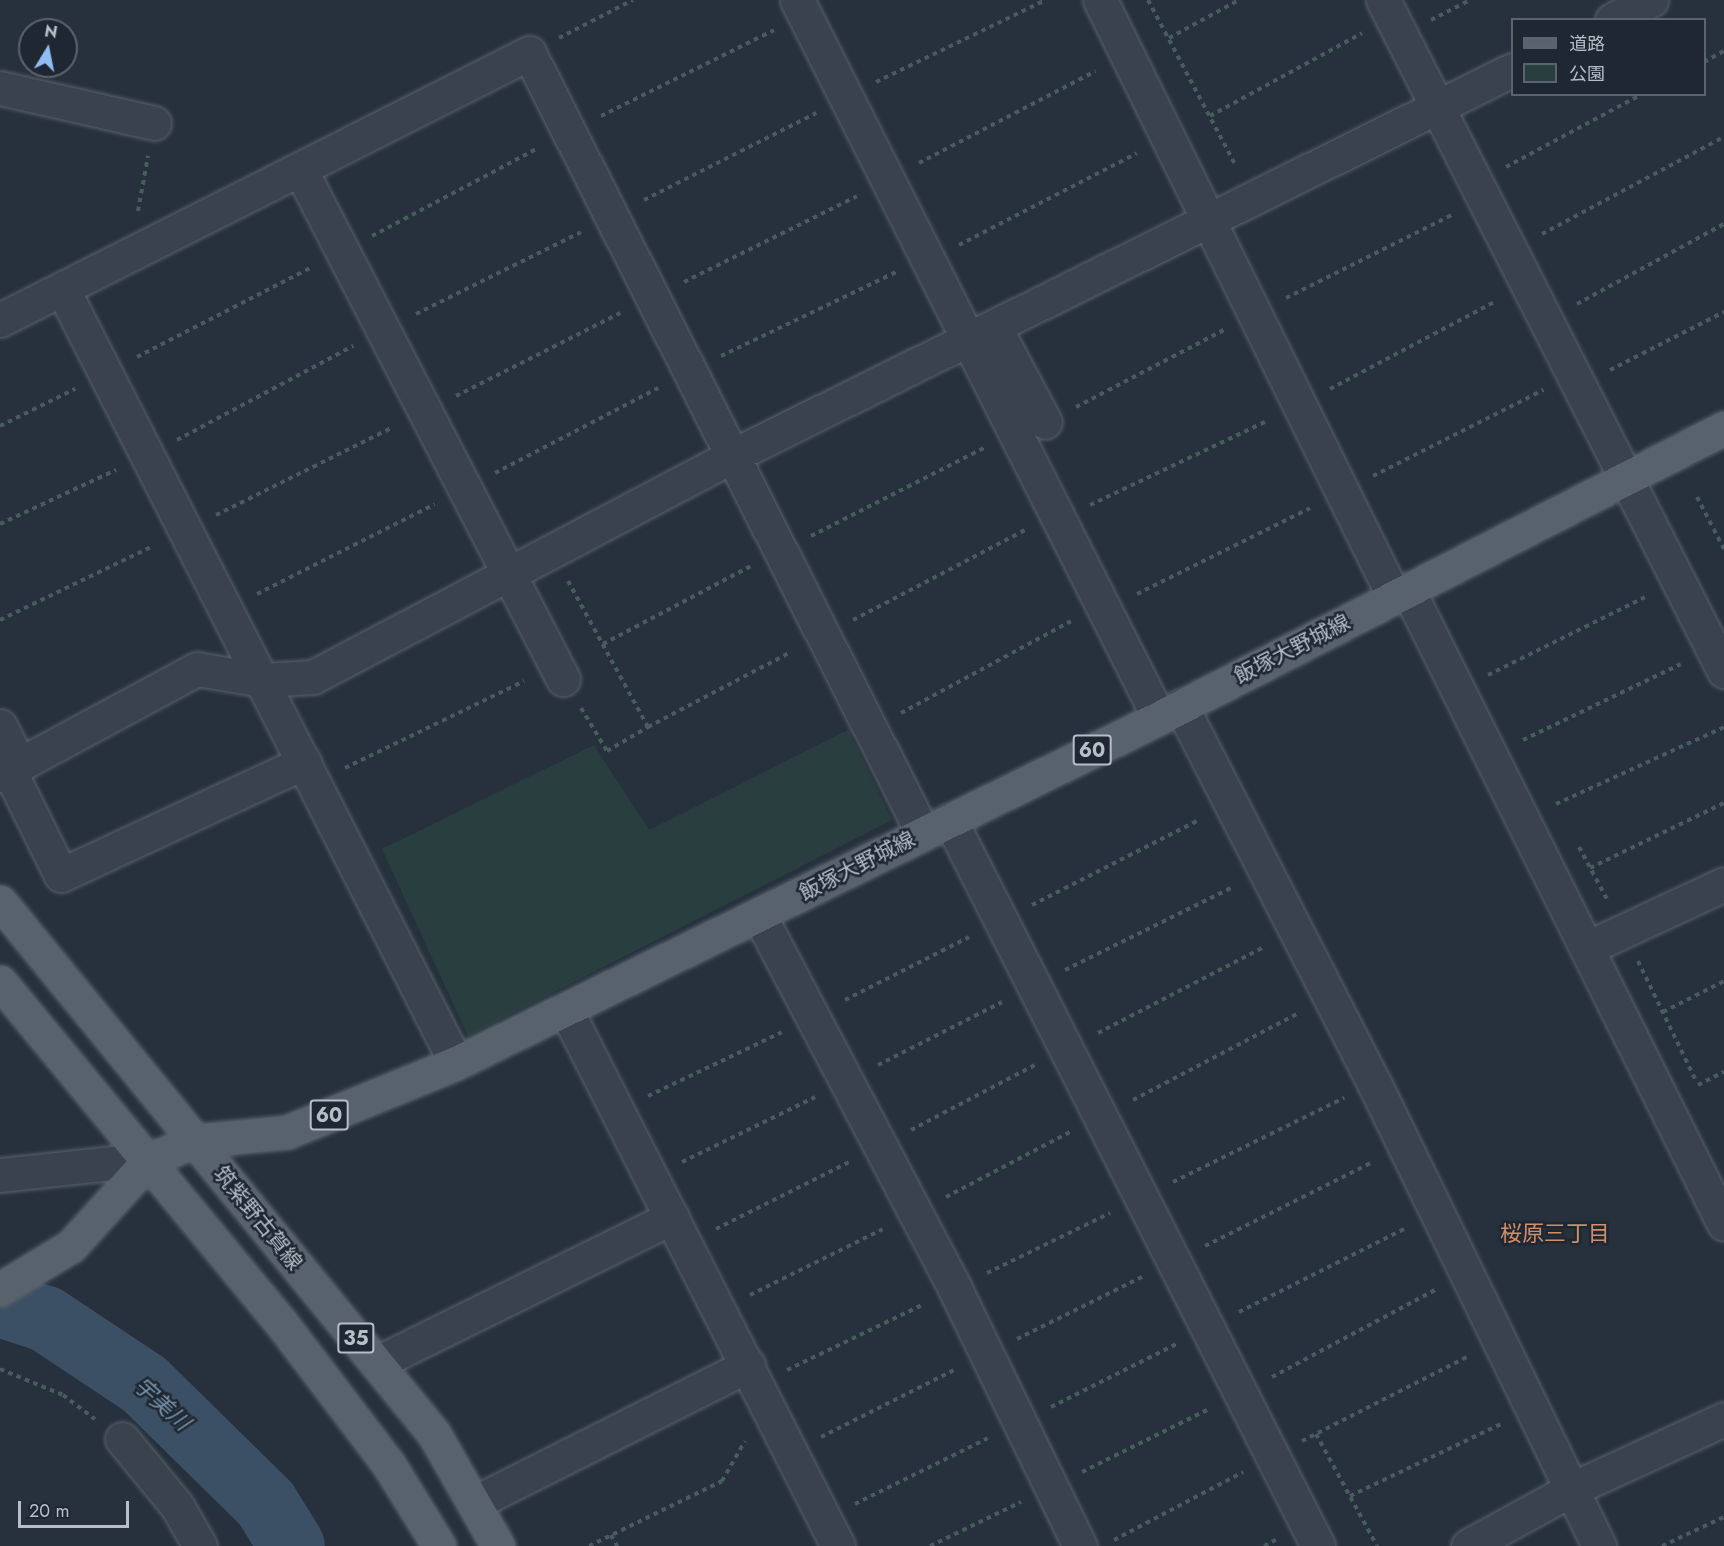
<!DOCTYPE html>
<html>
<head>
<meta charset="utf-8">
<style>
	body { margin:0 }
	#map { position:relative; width:1724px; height:1546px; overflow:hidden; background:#26313d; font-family:Jost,"Noto Sans JP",sans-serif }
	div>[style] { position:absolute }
	.green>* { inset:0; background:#293f3f }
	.river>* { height:66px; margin:-33px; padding:0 33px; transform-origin:33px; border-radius:33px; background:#3c5065 }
	.path>* { height:4px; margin-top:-2px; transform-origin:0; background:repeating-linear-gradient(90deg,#485c5d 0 4.5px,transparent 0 9px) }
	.roads { filter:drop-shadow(0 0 2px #58616b) drop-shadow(0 0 2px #58616b) }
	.minor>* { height:33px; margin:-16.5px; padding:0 16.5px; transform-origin:16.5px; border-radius:16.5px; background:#3a434d }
	.major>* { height:33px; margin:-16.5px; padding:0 16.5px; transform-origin:16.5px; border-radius:16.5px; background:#58626d }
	span { translate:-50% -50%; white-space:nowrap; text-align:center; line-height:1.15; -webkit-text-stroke:5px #1f2832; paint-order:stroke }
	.shield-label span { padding:2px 4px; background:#1f2832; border:2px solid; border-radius:4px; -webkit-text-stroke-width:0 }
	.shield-label { font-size:20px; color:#b6bec8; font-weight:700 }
	.street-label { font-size:21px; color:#b6bec8 }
	.neighbourhood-label { font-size:22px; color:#cf8f6a }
	.water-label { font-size:22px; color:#7891aa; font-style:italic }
	.legend { position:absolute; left:1511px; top:18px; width:195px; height:78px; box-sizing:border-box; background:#1f2832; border:2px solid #5b646e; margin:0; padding:8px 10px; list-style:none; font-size:18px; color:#b6bec8 }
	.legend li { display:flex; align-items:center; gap:12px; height:30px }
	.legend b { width:30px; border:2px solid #5b646e }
	.north { position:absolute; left:18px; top:18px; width:60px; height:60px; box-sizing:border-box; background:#1f2832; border:2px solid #5b646e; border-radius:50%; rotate:10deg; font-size:16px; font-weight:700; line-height:24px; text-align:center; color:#b6bec8 }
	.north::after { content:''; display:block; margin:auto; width:21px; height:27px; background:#91bdf2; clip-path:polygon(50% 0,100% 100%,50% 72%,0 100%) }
	.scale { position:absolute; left:18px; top:1501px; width:111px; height:27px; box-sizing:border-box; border:3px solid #b6bec8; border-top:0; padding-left:8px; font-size:18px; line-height:21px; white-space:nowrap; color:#b6bec8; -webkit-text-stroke:4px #1f2832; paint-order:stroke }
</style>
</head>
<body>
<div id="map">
	<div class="green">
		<div style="clip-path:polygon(848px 730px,892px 820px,468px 1036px,382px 849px,594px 745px,649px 830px)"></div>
	</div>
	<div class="river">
		<div style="left:0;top:1304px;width:48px;rotate:18.1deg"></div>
		<div style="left:46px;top:1319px;width:118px;rotate:33.6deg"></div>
		<div style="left:144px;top:1384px;width:171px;rotate:44.5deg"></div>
		<div style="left:266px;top:1504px;width:49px;rotate:58.2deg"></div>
	</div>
	<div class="path">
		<div style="left:1148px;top:0;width:188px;rotate:62.1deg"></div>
		<div style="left:1431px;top:20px;width:44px;rotate:-27.1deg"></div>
		<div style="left:559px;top:38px;width:83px;rotate:-27.2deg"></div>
		<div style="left:1169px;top:38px;width:80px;rotate:-28.5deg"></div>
		<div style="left:1704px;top:62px;width:23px;rotate:-29deg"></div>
		<div style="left:876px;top:82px;width:189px;rotate:-25.8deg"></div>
		<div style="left:601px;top:116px;width:193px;rotate:-26.4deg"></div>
		<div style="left:1210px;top:116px;width:173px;rotate:-28.6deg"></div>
		<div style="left:919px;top:163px;width:199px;rotate:-27.5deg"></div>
		<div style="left:1506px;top:167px;width:154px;rotate:-28.2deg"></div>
		<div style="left:644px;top:200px;width:193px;rotate:-26.8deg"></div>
		<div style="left:138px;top:211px;width:56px;rotate:-79.7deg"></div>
		<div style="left:1542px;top:234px;width:206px;rotate:-28.1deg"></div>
		<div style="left:372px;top:236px;width:188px;rotate:-27.9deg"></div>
		<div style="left:959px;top:245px;width:200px;rotate:-27.3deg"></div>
		<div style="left:684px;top:282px;width:193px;rotate:-26.4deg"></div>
		<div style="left:1286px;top:298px;width:188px;rotate:-26.6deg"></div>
		<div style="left:1577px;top:304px;width:167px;rotate:-28.6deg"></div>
		<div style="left:416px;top:314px;width:184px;rotate:-26.4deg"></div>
		<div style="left:721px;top:356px;width:194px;rotate:-25.6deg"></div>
		<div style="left:137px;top:357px;width:197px;rotate:-27.2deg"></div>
		<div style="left:1610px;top:370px;width:128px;rotate:-27deg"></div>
		<div style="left:1330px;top:389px;width:188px;rotate:-27.9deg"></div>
		<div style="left:456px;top:396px;width:184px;rotate:-26.8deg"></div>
		<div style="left:1076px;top:407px;width:167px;rotate:-27.5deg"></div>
		<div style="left:0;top:426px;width:84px;rotate:-26.3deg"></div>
		<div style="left:177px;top:440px;width:200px;rotate:-28.1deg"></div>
		<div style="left:495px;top:473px;width:184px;rotate:-27.5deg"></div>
		<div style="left:1373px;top:476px;width:191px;rotate:-26.8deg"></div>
		<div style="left:1697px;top:497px;width:59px;rotate:62.6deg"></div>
		<div style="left:1090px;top:505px;width:196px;rotate:-25.4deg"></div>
		<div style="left:216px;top:515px;width:198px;rotate:-26.4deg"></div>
		<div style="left:0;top:524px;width:128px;rotate:-25deg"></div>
		<div style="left:811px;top:536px;width:194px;rotate:-27deg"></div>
		<div style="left:568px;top:581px;width:166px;rotate:61.3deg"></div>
		<div style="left:648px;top:727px;width:161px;rotate:-27.7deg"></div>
		<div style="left:257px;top:594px;width:199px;rotate:-26.8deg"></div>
		<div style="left:1137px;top:594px;width:193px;rotate:-26.4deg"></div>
		<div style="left:0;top:620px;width:170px;rotate:-25.8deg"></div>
		<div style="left:853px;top:620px;width:194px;rotate:-27.6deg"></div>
		<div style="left:603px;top:644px;width:167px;rotate:-27.8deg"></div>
		<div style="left:1488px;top:675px;width:175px;rotate:-26.4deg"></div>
		<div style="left:581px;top:708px;width:50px;rotate:58.8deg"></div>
		<div style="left:607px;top:751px;width:48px;rotate:-30.3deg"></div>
		<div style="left:901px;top:713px;width:193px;rotate:-28.4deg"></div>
		<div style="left:1523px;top:740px;width:175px;rotate:-25.7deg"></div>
		<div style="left:345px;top:768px;width:199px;rotate:-25.9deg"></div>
		<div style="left:1556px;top:804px;width:185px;rotate:-24.6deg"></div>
		<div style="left:1579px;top:847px;width:61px;rotate:61.8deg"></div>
		<div style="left:1590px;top:868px;width:149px;rotate:-25.9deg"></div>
		<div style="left:1032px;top:905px;width:187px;rotate:-27deg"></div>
		<div style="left:1638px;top:961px;width:131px;rotate:64.2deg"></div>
		<div style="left:1065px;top:970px;width:187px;rotate:-26.3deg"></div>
		<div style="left:845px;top:1000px;width:139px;rotate:-26.9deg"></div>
		<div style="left:1663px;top:1012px;width:68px;rotate:-26.9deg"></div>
		<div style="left:1098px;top:1033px;width:187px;rotate:-27.4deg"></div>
		<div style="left:878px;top:1065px;width:139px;rotate:-26.9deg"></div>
		<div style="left:1698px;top:1085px;width:29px;rotate:-27deg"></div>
		<div style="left:648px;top:1096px;width:148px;rotate:-25.5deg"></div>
		<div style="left:1133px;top:1100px;width:187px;rotate:-27.7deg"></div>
		<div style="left:911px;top:1130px;width:140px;rotate:-27.7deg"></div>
		<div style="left:682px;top:1162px;width:148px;rotate:-26deg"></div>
		<div style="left:1173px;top:1182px;width:191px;rotate:-26.2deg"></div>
		<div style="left:946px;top:1197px;width:140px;rotate:-27.7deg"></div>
		<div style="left:716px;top:1229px;width:149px;rotate:-26.7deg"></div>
		<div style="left:1205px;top:1246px;width:188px;rotate:-26.6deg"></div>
		<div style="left:987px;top:1273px;width:137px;rotate:-26deg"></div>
		<div style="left:750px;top:1295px;width:148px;rotate:-26.4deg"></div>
		<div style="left:1239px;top:1312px;width:187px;rotate:-26.7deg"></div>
		<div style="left:1017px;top:1339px;width:140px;rotate:-26.4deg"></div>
		<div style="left:0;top:1369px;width:68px;rotate:22.4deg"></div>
		<div style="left:63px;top:1395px;width:40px;rotate:37deg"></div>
		<div style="left:787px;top:1370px;width:152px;rotate:-25.7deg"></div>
		<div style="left:1272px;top:1377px;width:185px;rotate:-28.1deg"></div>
		<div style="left:1051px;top:1407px;width:140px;rotate:-26.7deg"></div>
		<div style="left:1316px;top:1434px;width:128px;rotate:61.4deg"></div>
		<div style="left:821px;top:1437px;width:149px;rotate:-26.7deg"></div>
		<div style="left:1302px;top:1441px;width:185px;rotate:-27deg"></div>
		<div style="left:1082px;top:1472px;width:142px;rotate:-26.4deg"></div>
		<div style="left:1350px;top:1496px;width:167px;rotate:-25.5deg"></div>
		<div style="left:855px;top:1504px;width:148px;rotate:-26.4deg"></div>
		<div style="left:611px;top:1535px;width:13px;rotate:61deg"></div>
		<div style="left:1114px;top:1540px;width:146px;rotate:-27.8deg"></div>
		<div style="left:589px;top:1546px;width:148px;rotate:-26deg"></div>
		<div style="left:722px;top:1481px;width:46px;rotate:-60.1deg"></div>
		<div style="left:930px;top:1546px;width:101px;rotate:-25.8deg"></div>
		<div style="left:1264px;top:1546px;width:15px;rotate:-28deg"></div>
		<div style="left:1662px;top:1546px;width:68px;rotate:-25.1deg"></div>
	</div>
	<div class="roads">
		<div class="minor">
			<div style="left:797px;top:0;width:804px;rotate:63.24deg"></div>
			<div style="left:1100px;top:0;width:665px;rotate:63.78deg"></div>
			<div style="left:1383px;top:0;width:753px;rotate:63.06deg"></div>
			<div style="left:1612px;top:20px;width:44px;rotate:-27.1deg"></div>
			<div style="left:0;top:88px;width:158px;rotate:12.8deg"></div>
			<div style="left:300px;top:169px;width:574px;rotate:62.72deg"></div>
			<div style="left:63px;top:290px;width:867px;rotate:63.05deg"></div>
			<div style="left:0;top:320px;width:593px;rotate:-26.78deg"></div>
			<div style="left:529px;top:53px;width:874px;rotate:63.2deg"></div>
			<div style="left:996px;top:330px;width:104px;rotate:62deg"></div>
			<div style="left:1408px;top:590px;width:708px;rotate:63.51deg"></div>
			<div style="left:1181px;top:706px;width:424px;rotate:62.9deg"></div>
			<div style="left:1374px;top:1083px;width:515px;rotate:64.08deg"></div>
			<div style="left:0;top:726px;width:42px;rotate:63.4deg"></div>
			<div style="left:9px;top:770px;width:117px;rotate:63.7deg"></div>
			<div style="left:61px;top:875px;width:268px;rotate:-24.9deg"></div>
			<div style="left:0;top:775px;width:224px;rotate:-28.3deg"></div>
			<div style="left:197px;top:669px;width:67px;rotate:9.5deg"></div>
			<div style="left:263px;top:680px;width:50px;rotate:-3.4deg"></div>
			<div style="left:313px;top:677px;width:476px;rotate:-27.8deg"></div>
			<div style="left:734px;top:455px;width:868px;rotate:-26.33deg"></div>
			<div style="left:950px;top:820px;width:814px;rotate:63.12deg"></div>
			<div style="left:759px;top:915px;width:422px;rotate:62.3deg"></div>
			<div style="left:955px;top:1289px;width:286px;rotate:64.1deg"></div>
			<div style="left:1587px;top:948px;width:151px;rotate:-25deg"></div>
			<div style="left:566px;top:1010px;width:601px;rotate:63.09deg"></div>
			<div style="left:0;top:1175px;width:151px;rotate:-6.1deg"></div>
			<div style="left:377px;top:1363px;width:329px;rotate:-26.3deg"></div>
			<div style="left:122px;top:1439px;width:87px;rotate:50.6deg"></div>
			<div style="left:177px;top:1506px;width:46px;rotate:60.1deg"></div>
			<div style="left:474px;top:1503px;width:307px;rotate:-26.7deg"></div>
			<div style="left:1468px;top:1546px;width:121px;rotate:-28.7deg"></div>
			<div style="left:1574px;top:1488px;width:165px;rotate:-24.7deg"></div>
		</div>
		<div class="major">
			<div style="left:0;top:902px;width:687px;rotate:50.79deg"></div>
			<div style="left:434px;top:1434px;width:129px;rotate:60.3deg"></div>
			<div style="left:0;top:982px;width:443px;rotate:50.5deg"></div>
			<div style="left:282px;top:1324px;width:177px;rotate:52.8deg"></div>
			<div style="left:389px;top:1465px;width:95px;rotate:58.3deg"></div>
			<div style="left:0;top:1289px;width:83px;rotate:-31.2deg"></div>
			<div style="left:71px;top:1246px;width:118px;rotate:-47.8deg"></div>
			<div style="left:150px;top:1159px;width:49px;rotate:-21.4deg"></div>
			<div style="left:196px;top:1141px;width:91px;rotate:-5.6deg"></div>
			<div style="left:287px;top:1132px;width:183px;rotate:-22.2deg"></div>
			<div style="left:456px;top:1063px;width:783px;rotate:-26.14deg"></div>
			<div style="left:1159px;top:718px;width:635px;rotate:-27.17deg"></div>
		</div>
	</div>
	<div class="shield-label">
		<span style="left:1092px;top:750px">60</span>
		<span style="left:329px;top:1115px">60</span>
		<span style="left:356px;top:1338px">35</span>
	</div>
	<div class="street-label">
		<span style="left:1292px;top:649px;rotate:-27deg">飯塚大野城線</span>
		<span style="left:857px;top:866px;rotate:-27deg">飯塚大野城線</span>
		<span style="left:258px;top:1218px;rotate:51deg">筑紫野古賀線</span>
	</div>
	<div class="neighbourhood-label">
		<span style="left:1555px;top:1234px">桜原三丁目</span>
	</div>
	<div class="water-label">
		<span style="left:162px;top:1404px;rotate:42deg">宇美川</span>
	</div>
	<ul class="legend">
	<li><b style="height:8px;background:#58626d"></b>道路</li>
	<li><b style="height:16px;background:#293f3f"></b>公園</li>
	</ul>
	<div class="north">N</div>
	<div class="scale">20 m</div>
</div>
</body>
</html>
